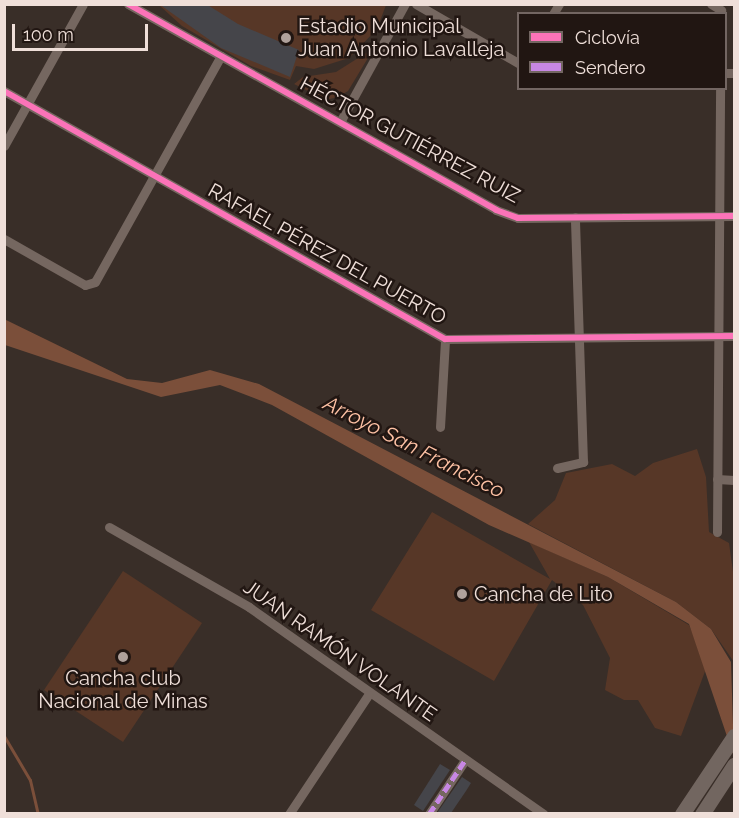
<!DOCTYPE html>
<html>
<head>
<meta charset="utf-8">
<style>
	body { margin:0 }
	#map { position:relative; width:739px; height:818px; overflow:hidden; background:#392e28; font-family:Raleway,sans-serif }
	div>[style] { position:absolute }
	.green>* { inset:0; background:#573727 }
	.water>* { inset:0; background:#7b4f3a }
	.stream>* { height:3px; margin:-1.5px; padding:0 1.5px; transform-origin:1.5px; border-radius:1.5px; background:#7b4f3a }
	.building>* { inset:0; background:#45454a }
	.minor>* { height:9px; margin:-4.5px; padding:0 4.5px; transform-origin:4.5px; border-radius:4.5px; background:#756760 }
	.trunk>* { height:15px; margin:-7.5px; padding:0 7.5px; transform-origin:7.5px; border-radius:7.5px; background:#726660 }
	.quiet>* { height:4.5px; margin-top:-2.25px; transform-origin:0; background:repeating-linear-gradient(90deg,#c787e3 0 9px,transparent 0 13.5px) }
	.cycleway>* { height:6px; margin:-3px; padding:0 3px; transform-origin:3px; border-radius:3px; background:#fb73b8 }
	.dots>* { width:16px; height:16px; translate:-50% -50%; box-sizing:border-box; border:3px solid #211612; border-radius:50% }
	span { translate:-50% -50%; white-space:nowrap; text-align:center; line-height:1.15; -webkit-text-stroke:5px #211612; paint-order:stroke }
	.poi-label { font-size:20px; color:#efdfd9 }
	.left { translate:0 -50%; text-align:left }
	.street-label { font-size:20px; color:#efdfd9 }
	.water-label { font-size:21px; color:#fec1a4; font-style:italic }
	.frame { position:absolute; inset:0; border:6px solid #efdfd9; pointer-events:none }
	.legend { position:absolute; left:517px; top:12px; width:210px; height:78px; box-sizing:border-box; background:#211612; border:2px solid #736662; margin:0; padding:8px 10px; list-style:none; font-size:18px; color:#efdfd9 }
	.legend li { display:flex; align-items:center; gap:12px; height:30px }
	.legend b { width:30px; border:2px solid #736662 }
	.scale { position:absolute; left:12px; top:24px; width:136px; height:27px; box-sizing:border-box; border:3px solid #efdfd9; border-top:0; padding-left:8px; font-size:18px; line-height:21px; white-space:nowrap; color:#efdfd9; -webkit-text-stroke:4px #211612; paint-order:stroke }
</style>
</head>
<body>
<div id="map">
	<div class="green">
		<div style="clip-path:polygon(159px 5px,386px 5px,377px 29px,349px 58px,314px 69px,296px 66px,290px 80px,251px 66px,182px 26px)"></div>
		<div style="clip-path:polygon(374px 48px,348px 91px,338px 97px,326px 100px,294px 84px,303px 77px,336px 72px)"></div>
		<div style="clip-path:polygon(697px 449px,706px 477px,709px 532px,729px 543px,734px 579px,734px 662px,711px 629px,676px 602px,528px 524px,555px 500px,566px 473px,612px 464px,635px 476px,653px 463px)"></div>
		<div style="clip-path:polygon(432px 512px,550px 579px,529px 542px,608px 577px,689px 625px,707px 666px,681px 736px,655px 728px,638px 700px,624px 700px,605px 690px,610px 658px,583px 605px,552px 580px,494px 681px,371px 610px)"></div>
		<div style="clip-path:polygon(123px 571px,202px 623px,123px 742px,44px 690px)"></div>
	</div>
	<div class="water">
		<div style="clip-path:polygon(4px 319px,127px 379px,162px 383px,210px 370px,259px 384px,676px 602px,711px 629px,731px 662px,734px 757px,689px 624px,608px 577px,489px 525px,272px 405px,220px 385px,161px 397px,5px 345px)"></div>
	</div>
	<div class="stream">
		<div style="left:4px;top:607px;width:9px;rotate:90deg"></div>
		<div style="left:4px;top:736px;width:51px;rotate:59.4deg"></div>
		<div style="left:30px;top:780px;width:35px;rotate:77deg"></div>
	</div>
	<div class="building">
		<div style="clip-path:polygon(159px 4px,206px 4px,238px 24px,299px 50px,290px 77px,221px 48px)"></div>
		<div style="clip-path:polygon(440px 764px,450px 770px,423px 811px,414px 805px)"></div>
		<div style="clip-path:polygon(462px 777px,471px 783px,466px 791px,451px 813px,437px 813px)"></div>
	</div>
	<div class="minor">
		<div style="left:128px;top:4px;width:422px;rotate:29.2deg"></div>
		<div style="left:496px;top:210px;width:23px;rotate:20deg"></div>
		<div style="left:518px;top:218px;width:216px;rotate:-0.5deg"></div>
		<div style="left:416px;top:4px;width:118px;rotate:30deg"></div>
		<div style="left:711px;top:4px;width:12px;rotate:31deg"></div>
		<div style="left:553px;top:14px;width:12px;rotate:-59deg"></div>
		<div style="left:726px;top:73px;width:8px"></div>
		<div style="left:4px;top:91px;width:506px;rotate:29.35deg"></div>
		<div style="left:445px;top:339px;width:289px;rotate:-0.6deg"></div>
		<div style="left:340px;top:122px;width:135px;rotate:-61.2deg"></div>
		<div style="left:4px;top:146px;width:162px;rotate:-60.9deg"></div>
		<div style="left:4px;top:239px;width:93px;rotate:29.6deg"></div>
		<div style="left:85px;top:285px;width:10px;rotate:-17deg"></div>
		<div style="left:95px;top:282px;width:259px;rotate:-60.9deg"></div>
		<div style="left:440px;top:427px;width:88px;rotate:-86.7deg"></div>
		<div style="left:557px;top:468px;width:27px;rotate:-13deg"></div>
		<div style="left:583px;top:462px;width:245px;rotate:-91.9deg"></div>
		<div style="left:717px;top:479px;width:17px;rotate:3deg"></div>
		<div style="left:109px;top:527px;width:161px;rotate:29.7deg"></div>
		<div style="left:249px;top:607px;width:360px;rotate:35.1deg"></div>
		<div style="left:717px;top:532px;width:444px;rotate:-89.6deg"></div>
		<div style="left:289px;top:814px;width:143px;rotate:-56.4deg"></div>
		<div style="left:429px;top:814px;width:65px;rotate:-56.3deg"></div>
	</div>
	<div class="trunk">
		<div style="left:682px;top:814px;width:94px;rotate:-56.3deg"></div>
		<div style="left:702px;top:814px;width:59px;rotate:-56.9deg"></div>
	</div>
	<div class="quiet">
		<div style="left:429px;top:814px;width:65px;rotate:-56.3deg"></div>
	</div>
	<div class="cycleway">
		<div style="left:128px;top:4px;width:422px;rotate:29.2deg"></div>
		<div style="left:496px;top:210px;width:23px;rotate:20deg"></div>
		<div style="left:518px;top:218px;width:216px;rotate:-0.5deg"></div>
		<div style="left:4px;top:91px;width:506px;rotate:29.35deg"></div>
		<div style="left:445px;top:339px;width:289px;rotate:-0.6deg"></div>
	</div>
	<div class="dots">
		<div style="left:286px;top:38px;background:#afa19b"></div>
		<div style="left:462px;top:594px;background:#afa19b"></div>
		<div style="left:123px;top:657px;background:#afa19b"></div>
	</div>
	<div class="poi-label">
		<span class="left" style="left:298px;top:38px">Estadio Municipal<br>Juan Antonio Lavalleja</span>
		<span class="left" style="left:474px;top:594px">Cancha de Lito</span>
		<span style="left:123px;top:690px">Cancha club<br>Nacional de Minas</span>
	</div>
	<div class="street-label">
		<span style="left:410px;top:140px;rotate:28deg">HÉCTOR GUTIÉRREZ RUIZ</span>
		<span style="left:327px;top:254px;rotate:29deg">RAFAEL PÉREZ DEL PUERTO</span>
		<span style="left:340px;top:651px;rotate:35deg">JUAN RAMÓN VOLANTE</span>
	</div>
	<div class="water-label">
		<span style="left:414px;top:447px;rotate:27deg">Arroyo San Francisco</span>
	</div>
	<div class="frame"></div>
	<ul class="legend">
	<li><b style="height:8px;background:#fb73b8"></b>Ciclovía</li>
	<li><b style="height:8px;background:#c787e3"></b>Sendero</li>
	</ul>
	<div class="scale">100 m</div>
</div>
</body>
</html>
